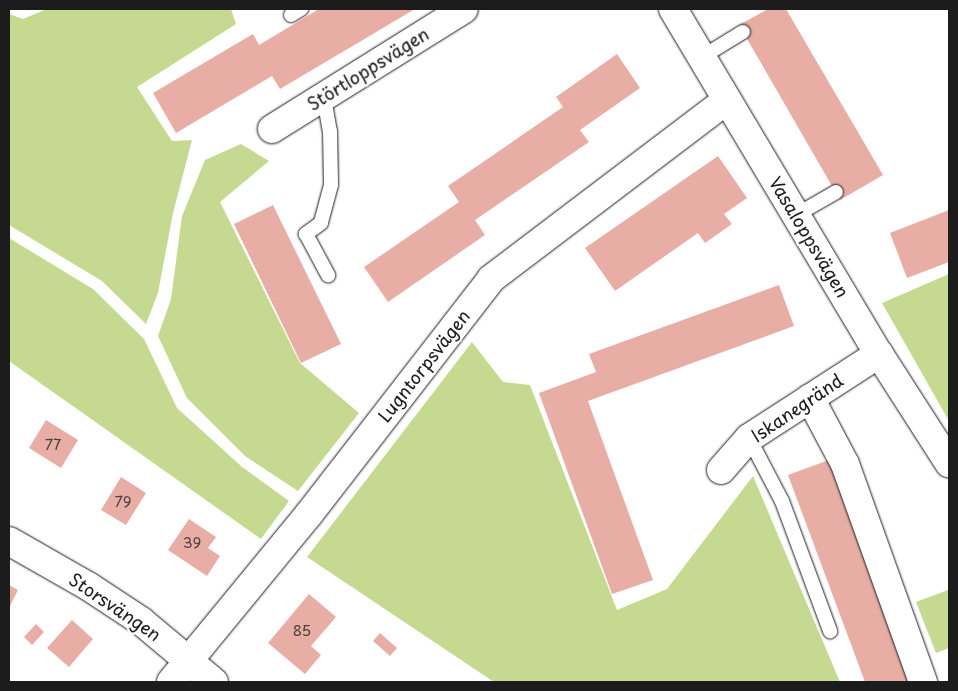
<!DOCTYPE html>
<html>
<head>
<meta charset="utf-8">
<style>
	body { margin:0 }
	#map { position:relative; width:958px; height:691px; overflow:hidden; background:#fff; font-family:"Playpen Sans",sans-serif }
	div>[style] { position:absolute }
	.green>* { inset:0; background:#c5da90 }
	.building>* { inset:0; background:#e8aea5 }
	.roads { filter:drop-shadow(0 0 1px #1c1c1c) drop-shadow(0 0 1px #1c1c1c) }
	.lane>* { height:14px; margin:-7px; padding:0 7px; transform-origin:7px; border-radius:7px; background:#fff }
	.street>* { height:28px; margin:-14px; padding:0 14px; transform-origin:14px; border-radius:14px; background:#fff }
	span { translate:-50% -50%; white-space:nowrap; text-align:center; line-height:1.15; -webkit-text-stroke:4.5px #fff; paint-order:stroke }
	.number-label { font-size:15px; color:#4f403e }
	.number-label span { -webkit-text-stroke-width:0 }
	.street-label { font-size:18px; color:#1c1c1c }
	.frame { position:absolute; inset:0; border:10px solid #1c1c1c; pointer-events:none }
</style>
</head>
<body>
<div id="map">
	<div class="green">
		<div style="clip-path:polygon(47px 9px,231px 9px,236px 24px,137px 87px,172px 141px,192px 140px,173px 213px,158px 293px,146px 324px,102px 281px,9px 225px,9px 14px,23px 19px)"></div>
		<div style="clip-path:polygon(241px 144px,269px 161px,220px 202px,300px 363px,359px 413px,298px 491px,245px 456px,187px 398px,158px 336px,171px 299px,182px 216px,205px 160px)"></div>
		<div style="clip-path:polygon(9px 238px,93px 289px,144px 339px,177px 408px,241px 466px,289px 501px,261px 539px,9px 361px)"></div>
		<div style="clip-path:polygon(949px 274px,949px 421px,882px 303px)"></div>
		<div style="clip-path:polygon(472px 342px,503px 382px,530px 385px,617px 610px,667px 589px,753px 476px,840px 682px,494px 682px,307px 557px)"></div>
		<div style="clip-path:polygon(948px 590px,949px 648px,936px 653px,916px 602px)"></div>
	</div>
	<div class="building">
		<div style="clip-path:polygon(319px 9px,415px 9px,280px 89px,272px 76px,176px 133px,153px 93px,253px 34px,259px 45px)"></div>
		<div style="clip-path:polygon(768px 9px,786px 9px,883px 175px,840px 200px,739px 25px)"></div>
		<div style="clip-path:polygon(617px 54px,640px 88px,580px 130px,589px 142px,475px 220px,485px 235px,388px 302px,364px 267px,459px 202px,448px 186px,563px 107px,556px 97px)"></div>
		<div style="clip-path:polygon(718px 156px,747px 198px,724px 214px,732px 224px,705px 243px,698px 233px,615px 291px,585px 248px)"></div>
		<div style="clip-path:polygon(273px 205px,341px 344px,301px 363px,234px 224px)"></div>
		<div style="clip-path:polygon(949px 210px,949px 262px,907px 278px,890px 233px)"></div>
		<div style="clip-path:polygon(779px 285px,794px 326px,588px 401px,653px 580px,612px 594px,539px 393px,596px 372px,589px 354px)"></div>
		<div style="clip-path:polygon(46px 420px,78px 440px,61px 468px,29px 448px)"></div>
		<div style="clip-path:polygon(829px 460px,912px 682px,865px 682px,788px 475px)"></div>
		<div style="clip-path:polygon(121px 477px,146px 493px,126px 525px,101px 510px)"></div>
		<div style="clip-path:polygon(189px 519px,216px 537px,208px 548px,220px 556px,207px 576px,168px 550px)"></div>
		<div style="clip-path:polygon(9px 585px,18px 590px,9px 608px)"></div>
		<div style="clip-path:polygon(309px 594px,336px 617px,311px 646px,321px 655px,305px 674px,268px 643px)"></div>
		<div style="clip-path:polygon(72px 620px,93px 639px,69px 667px,47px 648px)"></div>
		<div style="clip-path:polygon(36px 624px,44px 632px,32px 645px,24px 637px)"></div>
		<div style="clip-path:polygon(380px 633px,397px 648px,390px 656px,373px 641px)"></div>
	</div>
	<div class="roads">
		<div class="lane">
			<div style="left:291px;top:15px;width:12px;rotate:-31deg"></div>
			<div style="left:702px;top:57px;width:48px;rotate:-31.4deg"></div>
			<div style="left:324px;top:98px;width:34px;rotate:80deg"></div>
			<div style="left:330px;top:131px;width:54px;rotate:88.9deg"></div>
			<div style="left:331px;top:185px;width:39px;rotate:105deg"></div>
			<div style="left:321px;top:223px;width:19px;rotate:144deg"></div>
			<div style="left:306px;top:234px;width:47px;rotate:61.8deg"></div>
			<div style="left:796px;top:215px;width:46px;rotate:-29.9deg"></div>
			<div style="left:749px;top:438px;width:71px;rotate:62.4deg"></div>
			<div style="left:782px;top:501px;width:139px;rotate:69.7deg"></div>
		</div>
		<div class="street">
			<div style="left:673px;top:9px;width:402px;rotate:59.2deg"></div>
			<div style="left:879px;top:354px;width:130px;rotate:57.3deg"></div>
			<div style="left:272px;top:129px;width:226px;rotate:-32deg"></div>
			<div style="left:810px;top:398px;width:75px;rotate:62.1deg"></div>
			<div style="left:845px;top:464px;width:232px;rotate:70.3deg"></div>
			<div style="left:721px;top:470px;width:43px;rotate:-48.8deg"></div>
			<div style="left:749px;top:438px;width:155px;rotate:-32.9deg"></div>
			<div style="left:9px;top:541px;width:91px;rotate:29.7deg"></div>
			<div style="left:88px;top:586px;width:64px;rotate:33.4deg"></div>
			<div style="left:141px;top:621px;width:95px;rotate:39.9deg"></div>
			<div style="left:171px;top:682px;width:217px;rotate:-50.6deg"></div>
			<div style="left:309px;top:514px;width:297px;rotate:-52.2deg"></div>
			<div style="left:491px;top:279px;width:296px;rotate:-37.2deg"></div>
		</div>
	</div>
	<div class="number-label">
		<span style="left:53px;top:444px">77</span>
		<span style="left:123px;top:501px">79</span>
		<span style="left:192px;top:542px">39</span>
		<span style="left:302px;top:630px">85</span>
	</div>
	<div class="street-label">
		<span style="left:368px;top:69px;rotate:-32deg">Störtloppsvägen</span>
		<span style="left:809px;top:237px;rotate:59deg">Vasaloppsvägen</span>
		<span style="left:424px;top:366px;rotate:-52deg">Lugntorpsvägen</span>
		<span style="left:797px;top:408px;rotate:-34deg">Iskanegränd</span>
		<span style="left:115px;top:607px;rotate:34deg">Storsvängen</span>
	</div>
	<div class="frame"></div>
</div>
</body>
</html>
